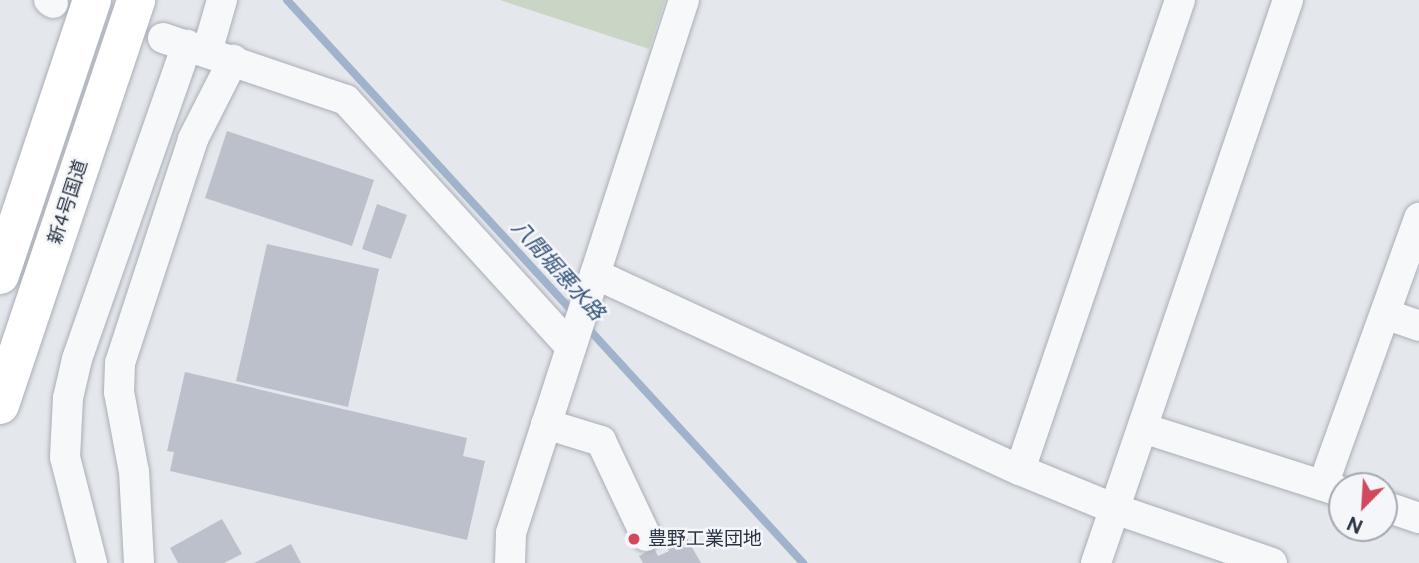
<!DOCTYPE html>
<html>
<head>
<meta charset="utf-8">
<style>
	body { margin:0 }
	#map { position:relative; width:1419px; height:563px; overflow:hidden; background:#e4e7ec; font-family:Figtree,"Noto Sans JP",sans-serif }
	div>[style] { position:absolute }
	.green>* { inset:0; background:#c9d6c5 }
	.stream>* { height:8px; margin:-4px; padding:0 4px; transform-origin:4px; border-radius:4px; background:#9fb4cc }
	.building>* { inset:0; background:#bbc0ca }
	.roads { filter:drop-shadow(0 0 2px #a9aeb7) drop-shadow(0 0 2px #a9aeb7) }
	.minor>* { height:30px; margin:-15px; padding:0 15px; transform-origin:15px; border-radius:15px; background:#f7f8fa }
	.highway>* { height:38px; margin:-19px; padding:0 19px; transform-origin:19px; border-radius:19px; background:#fff }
	.dots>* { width:19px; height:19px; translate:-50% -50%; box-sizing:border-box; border:4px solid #f4f6f9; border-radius:50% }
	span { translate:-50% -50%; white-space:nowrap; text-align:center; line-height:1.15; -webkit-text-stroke:5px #f4f6f9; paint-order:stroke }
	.street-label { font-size:19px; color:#2b3445 }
	.poi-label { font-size:19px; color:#2b3445 }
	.left { translate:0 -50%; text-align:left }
	.water-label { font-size:21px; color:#34527a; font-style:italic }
	.north { position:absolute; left:1328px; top:472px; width:70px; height:70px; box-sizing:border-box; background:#f4f6f9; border:2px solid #a4a8b1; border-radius:50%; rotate:204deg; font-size:19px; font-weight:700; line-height:28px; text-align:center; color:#2b3445 }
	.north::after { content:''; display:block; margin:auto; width:24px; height:32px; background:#d1495b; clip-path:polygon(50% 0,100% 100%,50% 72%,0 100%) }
</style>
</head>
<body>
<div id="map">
	<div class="green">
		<div style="clip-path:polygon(500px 0,665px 0,649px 49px)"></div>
	</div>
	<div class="stream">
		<div style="left:287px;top:0;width:425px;rotate:47.5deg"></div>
		<div style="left:585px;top:325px;width:323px;rotate:47.5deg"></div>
	</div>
	<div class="building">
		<div style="clip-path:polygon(227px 131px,374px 180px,352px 246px,205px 198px)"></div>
		<div style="clip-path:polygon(377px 204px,407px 215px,391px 259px,362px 249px)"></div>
		<div style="clip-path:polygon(267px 244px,379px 269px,348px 407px,236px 381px)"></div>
		<div style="clip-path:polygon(185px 372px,467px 438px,463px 456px,485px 461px,467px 540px,170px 471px,174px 452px,167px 451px)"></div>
		<div style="clip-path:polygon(222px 519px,242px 554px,224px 563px,178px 563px,170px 548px)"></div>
		<div style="clip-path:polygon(685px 535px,701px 563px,643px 563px,639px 556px,654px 548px,658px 556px,669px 551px,666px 545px)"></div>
		<div style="clip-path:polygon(291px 544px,301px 563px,254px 563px)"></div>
	</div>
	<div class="roads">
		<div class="minor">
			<div style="left:49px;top:0;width:5px;rotate:37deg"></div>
			<div style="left:163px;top:38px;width:193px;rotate:18.7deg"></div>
			<div style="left:346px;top:100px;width:334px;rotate:47.7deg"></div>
			<div style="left:207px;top:52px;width:54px;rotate:-73.9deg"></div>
			<div style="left:595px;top:274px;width:468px;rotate:24.8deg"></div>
			<div style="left:1020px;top:470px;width:103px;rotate:22.3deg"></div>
			<div style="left:1115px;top:509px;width:166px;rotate:19deg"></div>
			<div style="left:1385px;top:314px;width:36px;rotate:19deg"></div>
			<div style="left:546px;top:424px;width:58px;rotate:17.2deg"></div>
			<div style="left:601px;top:441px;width:105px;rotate:64.7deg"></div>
			<div style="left:1143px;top:428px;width:209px;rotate:17.8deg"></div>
			<div style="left:1020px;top:470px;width:496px;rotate:-71.2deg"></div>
			<div style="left:1323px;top:485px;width:284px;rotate:-70.2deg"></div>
			<div style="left:1384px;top:506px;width:37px;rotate:19deg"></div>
			<div style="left:92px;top:563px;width:109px;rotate:-104.3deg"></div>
			<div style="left:65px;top:457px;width:59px;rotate:-87.1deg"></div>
			<div style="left:68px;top:398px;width:40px;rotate:-77deg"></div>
			<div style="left:77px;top:359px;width:333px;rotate:-70.7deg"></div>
			<div style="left:139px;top:563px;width:91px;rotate:-93.1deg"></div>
			<div style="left:134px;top:472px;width:81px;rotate:-100.6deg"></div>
			<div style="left:119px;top:392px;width:29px;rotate:-88deg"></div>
			<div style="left:120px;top:363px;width:236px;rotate:-71.9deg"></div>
			<div style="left:193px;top:139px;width:89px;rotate:-63.1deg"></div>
			<div style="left:510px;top:563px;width:30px;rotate:-88deg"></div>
			<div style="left:511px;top:533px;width:560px;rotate:-72.02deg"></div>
			<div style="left:1096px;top:563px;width:595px;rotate:-71.17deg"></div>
		</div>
		<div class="highway">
			<div style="left:0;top:275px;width:290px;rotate:-71.5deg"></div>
			<div style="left:0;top:405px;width:427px;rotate:-71.4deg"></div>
		</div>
	</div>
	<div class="dots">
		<div style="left:634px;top:539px;background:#d1495b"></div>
	</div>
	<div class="street-label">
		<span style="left:68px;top:202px;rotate:-72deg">新4号国道</span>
	</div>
	<div class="poi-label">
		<span class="left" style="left:648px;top:539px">豊野工業団地</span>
	</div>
	<div class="water-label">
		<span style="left:558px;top:270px;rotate:48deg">八間堀悪水路</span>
	</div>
	<div class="north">N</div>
</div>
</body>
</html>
